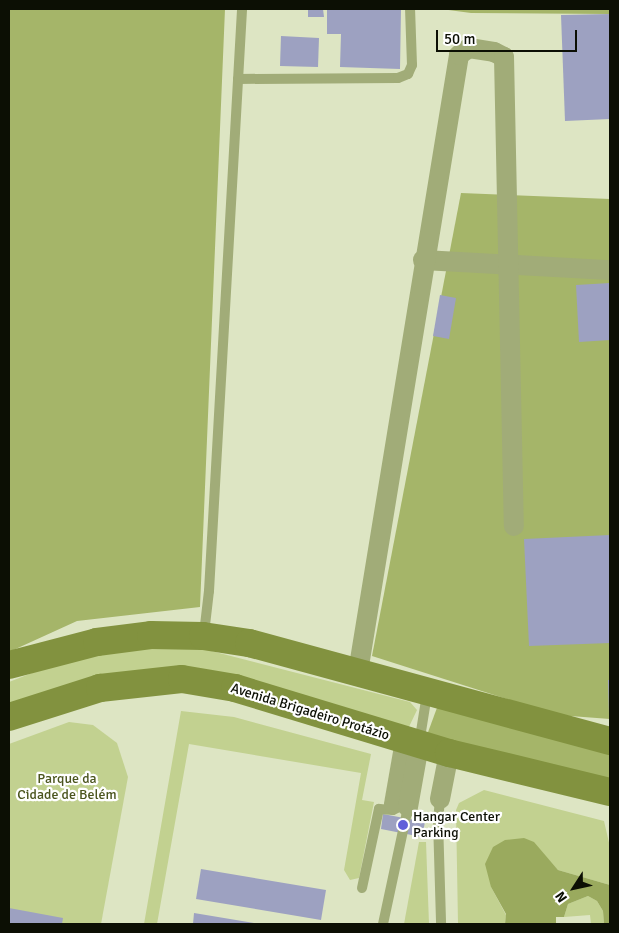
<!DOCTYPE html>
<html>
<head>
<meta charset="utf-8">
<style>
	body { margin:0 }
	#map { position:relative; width:619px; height:933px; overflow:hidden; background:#dde5c3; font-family:Signika,sans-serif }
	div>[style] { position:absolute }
	.green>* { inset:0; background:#c2d190 }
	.forest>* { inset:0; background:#a5b569 }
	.water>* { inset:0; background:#9aaa5e }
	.building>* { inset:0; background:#9da1c1 }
	.lane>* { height:10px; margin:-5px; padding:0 5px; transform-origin:5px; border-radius:5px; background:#a1ac78 }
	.street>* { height:20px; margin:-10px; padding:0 10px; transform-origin:10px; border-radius:10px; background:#a1ac78 }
	.secondary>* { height:28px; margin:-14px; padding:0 14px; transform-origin:14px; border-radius:14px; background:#82923f }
	.dots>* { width:14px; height:14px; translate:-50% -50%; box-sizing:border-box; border:2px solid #fff; border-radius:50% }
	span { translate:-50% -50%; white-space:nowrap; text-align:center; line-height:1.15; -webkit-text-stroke:4.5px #fff; paint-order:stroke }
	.street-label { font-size:14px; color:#0c0f04 }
	.park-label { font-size:14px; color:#4b551e }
	.poi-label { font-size:14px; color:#0c0f04 }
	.left { translate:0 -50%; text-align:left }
	.frame { position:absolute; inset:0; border:10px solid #0c0f04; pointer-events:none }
	.north { position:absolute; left:549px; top:863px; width:50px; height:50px; -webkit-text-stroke:4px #fff; paint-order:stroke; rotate:235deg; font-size:14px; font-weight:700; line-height:20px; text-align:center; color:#0c0f04 }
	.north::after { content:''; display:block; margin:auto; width:18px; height:22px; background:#0c0f04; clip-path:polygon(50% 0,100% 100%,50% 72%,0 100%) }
	.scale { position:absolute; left:436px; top:30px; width:141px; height:22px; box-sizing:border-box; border:2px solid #0c0f04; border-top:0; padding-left:6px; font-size:15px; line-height:18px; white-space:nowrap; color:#0c0f04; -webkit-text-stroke:4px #fff; paint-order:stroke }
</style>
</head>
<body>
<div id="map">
	<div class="green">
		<div style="clip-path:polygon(141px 646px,196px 647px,410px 702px,417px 710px,407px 731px,203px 677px,9px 712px,9px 682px,60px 662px)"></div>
		<div style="clip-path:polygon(181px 711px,234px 717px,371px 754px,362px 800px,374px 802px,359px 878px,350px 880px,344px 870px,361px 773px,189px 744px,157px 924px,144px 924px)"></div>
		<div style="clip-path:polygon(69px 722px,93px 725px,117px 743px,128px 777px,101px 924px,9px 924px,9px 744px)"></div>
		<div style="clip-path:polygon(484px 790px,604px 821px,610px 847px,610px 885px,558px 870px,540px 850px,491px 887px,506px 915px,505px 924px,458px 924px,456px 810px,459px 803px)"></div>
		<div style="clip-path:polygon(419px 842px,426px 842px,429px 924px,404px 924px)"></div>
		<div style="clip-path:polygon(588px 896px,597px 901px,603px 911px,604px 924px,591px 924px,590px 915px,564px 917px,568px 904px)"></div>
	</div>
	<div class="forest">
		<div style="clip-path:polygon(9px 9px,225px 9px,200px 607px,77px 621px,9px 652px)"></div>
		<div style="clip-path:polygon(441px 9px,610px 9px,610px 14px,471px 13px)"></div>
		<div style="clip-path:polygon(461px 193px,610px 199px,610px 719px,557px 715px,372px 656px)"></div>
		<div style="clip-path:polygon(438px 705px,610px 753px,610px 781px,427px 735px)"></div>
	</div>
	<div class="water">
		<div style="clip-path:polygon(524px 838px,534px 842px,558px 870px,610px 885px,610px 924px,604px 924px,603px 911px,597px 901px,588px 896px,568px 904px,564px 917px,556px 917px,556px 924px,505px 924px,506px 914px,491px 887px,485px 864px,493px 847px,505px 840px)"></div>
	</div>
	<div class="building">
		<div style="clip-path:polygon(308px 9px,323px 9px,324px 17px,308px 17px)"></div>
		<div style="clip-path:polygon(327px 9px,401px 9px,400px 69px,340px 67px,341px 34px,327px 34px)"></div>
		<div style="clip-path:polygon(610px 14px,610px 119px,565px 121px,561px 15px)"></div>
		<div style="clip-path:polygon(281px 36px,319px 38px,318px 67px,280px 66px)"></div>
		<div style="clip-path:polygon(610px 283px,610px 340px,579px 342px,576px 285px)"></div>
		<div style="clip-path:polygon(440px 295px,456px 298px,449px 339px,433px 336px)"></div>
		<div style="clip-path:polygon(610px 535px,610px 643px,529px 646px,524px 539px)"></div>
		<div style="clip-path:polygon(608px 680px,610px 680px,610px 715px,609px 715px)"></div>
		<div style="clip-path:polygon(383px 814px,425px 822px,422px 837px,381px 829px)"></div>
		<div style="clip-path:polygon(201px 869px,326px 890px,321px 920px,196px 899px)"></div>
		<div style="clip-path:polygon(9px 908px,63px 918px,62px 924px,9px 924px)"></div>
		<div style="clip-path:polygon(194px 913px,254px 923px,253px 924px,193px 924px)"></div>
	</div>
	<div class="lane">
		<div style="left:238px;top:79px;width:160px;rotate:-0.4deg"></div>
		<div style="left:398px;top:78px;width:11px;rotate:-22deg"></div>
		<div style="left:408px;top:74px;width:10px;rotate:-66deg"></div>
		<div style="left:412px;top:65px;width:56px;rotate:-92deg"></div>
		<div style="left:204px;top:634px;width:43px;rotate:-83.4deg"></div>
		<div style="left:209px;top:591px;width:583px;rotate:-86.75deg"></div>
		<div style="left:419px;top:744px;width:51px;rotate:-80.9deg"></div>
		<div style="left:440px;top:799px;width:21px;rotate:95deg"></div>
		<div style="left:438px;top:820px;width:104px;rotate:88.3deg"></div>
		<div style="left:362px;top:888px;width:81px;rotate:-77.9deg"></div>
		<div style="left:379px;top:809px;width:14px;rotate:4deg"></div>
		<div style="left:393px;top:810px;width:6px;rotate:-81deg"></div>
		<div style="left:383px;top:924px;width:120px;rotate:-77.9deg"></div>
	</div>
	<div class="street">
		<div style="left:423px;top:260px;width:187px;rotate:3.1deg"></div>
		<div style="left:358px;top:672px;width:625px;rotate:-80.7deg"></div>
		<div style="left:459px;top:55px;width:12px;rotate:-35deg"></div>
		<div style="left:469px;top:48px;width:25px;rotate:9deg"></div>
		<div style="left:494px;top:52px;width:11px;rotate:27deg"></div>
		<div style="left:504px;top:57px;width:469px;rotate:88.8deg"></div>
		<div style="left:440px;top:799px;width:47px;rotate:-78.9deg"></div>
		<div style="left:394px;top:804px;width:64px;rotate:-80.1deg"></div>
		<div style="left:408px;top:807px;width:63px;rotate:-79.9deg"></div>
	</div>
	<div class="secondary">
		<div style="left:9px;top:665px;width:91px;rotate:-14.6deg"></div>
		<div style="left:97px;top:642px;width:54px;rotate:-7.4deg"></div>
		<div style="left:151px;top:635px;width:52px;rotate:1.1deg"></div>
		<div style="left:203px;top:636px;width:47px;rotate:8.7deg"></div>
		<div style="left:249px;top:643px;width:374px;rotate:15.2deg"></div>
		<div style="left:9px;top:717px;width:96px;rotate:-17.7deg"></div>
		<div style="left:100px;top:688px;width:82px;rotate:-6.3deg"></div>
		<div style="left:182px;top:679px;width:54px;rotate:9.6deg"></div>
		<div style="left:235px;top:688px;width:224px;rotate:16.9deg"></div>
		<div style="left:449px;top:753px;width:166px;rotate:13.6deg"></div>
	</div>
	<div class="dots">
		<div style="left:403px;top:825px;background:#6160d9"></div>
	</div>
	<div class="street-label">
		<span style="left:310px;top:712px;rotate:17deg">Avenida Brigadeiro Protázio</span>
	</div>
	<div class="park-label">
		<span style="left:67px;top:787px">Parque da<br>Cidade de Belém</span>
	</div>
	<div class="poi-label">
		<span class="left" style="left:413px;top:825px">Hangar Center<br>Parking</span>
	</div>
	<div class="frame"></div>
	<div class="north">N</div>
	<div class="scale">50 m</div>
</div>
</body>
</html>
